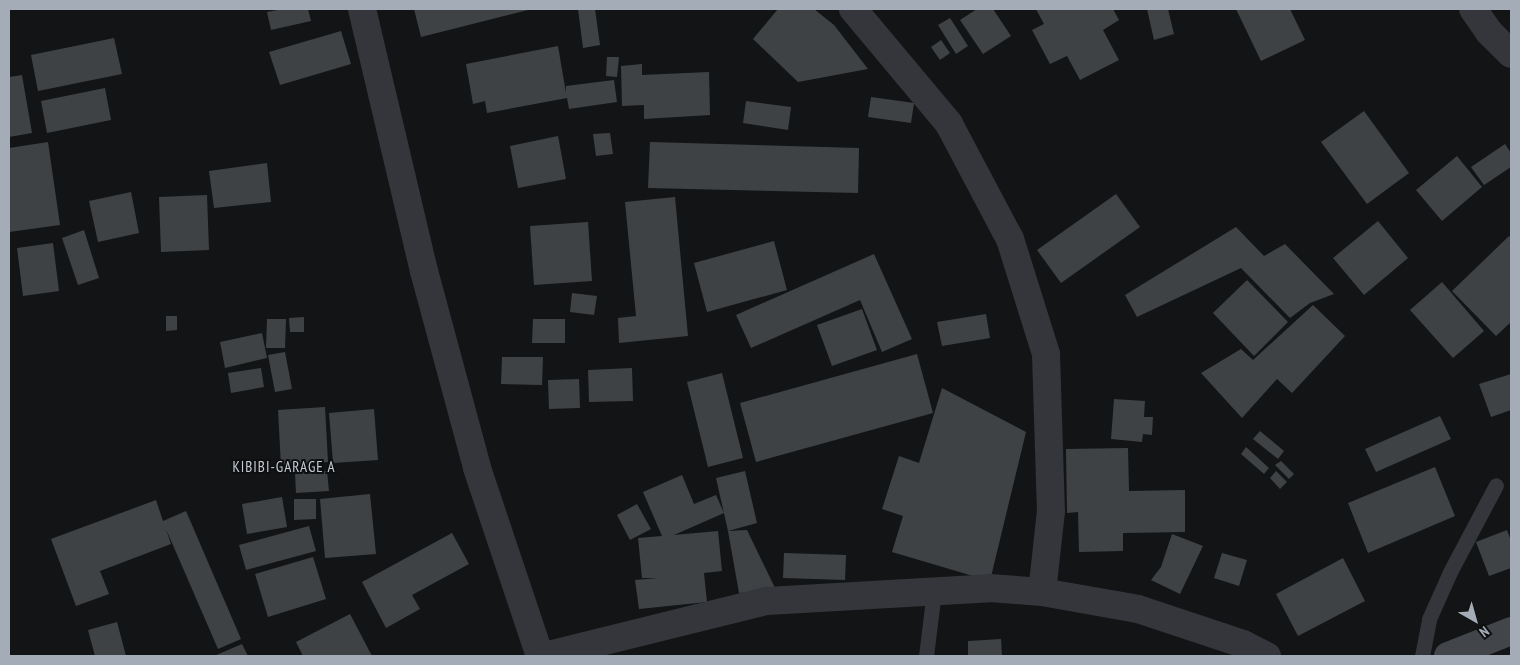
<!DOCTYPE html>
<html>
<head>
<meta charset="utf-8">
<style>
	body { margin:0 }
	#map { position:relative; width:1520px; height:665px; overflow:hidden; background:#131415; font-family:"PT Sans Narrow",sans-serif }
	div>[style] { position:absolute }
	.building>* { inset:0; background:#3f4245 }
	.service>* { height:15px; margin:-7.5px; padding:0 7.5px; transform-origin:7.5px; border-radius:7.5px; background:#34363b }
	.minor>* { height:28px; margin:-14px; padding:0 14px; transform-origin:14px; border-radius:14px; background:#34363b }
	.tertiary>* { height:28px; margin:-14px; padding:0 14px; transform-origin:14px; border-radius:14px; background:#34363b }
	.secondary>* { height:28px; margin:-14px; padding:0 14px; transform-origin:14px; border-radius:14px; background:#42464b }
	span { translate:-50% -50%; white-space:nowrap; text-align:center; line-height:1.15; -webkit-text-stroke:4px #0e0f10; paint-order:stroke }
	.quarter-label { font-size:15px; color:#c5cbd3; letter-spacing:1px }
	.frame { position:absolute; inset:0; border:10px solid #a4adb7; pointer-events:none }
	.north { position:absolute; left:1450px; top:595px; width:50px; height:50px; -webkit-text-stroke:4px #0e0f10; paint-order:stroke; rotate:142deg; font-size:14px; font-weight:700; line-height:20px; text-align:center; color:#a4adb7 }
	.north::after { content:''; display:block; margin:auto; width:18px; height:22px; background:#a4adb7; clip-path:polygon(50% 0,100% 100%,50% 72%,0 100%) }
</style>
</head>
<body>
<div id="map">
	<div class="building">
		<div style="clip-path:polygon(283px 9px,308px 9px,311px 21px,271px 30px,267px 12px)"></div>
		<div style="clip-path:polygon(414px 9px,532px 9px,421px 37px)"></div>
		<div style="clip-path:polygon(578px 9px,595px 9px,600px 45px,583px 48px)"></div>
		<div style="clip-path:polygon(778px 9px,814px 9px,834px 25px,868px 69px,798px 82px,753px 39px)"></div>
		<div style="clip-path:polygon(977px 9px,993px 9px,1011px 36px,983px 54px,960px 20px)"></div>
		<div style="clip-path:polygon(1036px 9px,1113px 9px,1119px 20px,1103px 30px,1119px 60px,1080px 80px,1067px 56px,1050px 64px,1032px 30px,1044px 24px)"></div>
		<div style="clip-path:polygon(1147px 9px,1168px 9px,1174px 34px,1154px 40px)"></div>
		<div style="clip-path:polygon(1236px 9px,1290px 9px,1305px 40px,1261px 61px)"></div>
		<div style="clip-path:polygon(950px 18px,968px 46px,956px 54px,938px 25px)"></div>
		<div style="clip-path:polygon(341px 31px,351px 64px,280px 85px,269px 52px)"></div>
		<div style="clip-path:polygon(114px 38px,122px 74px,38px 91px,31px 55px)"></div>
		<div style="clip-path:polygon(941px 40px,950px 53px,940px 60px,931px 47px)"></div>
		<div style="clip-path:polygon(558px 46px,566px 93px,566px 86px,614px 80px,617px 102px,569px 109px,567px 98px,487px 113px,485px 101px,473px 104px,466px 64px)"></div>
		<div style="clip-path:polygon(607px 57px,619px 57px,617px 77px,606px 76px)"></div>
		<div style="clip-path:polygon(642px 64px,642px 75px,709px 72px,710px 115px,644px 119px,644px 105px,622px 106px,621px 66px)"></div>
		<div style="clip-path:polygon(22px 75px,32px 133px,9px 137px,9px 77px)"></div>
		<div style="clip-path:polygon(105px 88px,111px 120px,47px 133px,41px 101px)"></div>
		<div style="clip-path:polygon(871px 97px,914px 103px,911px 123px,868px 117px)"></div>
		<div style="clip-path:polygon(746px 101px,791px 107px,788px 130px,743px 123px)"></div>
		<div style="clip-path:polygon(1364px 111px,1409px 173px,1367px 204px,1321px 142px)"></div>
		<div style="clip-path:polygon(610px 133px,613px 154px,596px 156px,593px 134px)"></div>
		<div style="clip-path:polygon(558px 136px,566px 179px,518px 188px,510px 146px)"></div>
		<div style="clip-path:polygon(48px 142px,60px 225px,9px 232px,9px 148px)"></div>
		<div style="clip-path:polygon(650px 142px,859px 148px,858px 193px,648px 188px)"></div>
		<div style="clip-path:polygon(1505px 144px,1511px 153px,1511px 167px,1484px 185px,1471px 167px)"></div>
		<div style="clip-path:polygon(1457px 156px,1482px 187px,1442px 221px,1416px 190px)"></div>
		<div style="clip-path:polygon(267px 163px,271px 202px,214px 208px,209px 171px)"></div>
		<div style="clip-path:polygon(131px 192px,139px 233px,98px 242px,89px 201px)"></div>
		<div style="clip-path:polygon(1116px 194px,1140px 227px,1061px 283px,1037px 250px)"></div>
		<div style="clip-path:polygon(207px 195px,209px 250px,161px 252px,159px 197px)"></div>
		<div style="clip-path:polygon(675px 197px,688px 336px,619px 343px,618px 318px,636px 316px,625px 202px)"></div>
		<div style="clip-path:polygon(1378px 221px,1408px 258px,1364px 295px,1333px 258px)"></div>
		<div style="clip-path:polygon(588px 222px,592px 281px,534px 285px,530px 226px)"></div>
		<div style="clip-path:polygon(1236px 227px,1264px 256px,1285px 244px,1334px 294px,1310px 303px,1290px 318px,1241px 268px,1137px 317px,1125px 295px)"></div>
		<div style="clip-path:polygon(84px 230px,99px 278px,78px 285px,62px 238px)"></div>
		<div style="clip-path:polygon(1509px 236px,1511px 238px,1511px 322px,1496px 336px,1452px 291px)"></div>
		<div style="clip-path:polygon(774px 241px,787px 290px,707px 312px,694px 263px)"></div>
		<div style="clip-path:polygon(53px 243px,59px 291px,23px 296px,17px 248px)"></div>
		<div style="clip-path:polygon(874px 254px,912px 339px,882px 352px,860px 300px,751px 348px,736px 315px)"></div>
		<div style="clip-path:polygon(1247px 280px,1288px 322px,1254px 356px,1213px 313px)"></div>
		<div style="clip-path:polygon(1442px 282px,1484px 331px,1453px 358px,1410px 310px)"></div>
		<div style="clip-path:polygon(572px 293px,597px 296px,594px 315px,570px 312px)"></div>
		<div style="clip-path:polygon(1313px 305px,1345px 336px,1292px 393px,1277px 379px,1242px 418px,1201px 373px,1241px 349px,1253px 360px)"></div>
		<div style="clip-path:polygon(862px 309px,877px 350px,832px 366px,817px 325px)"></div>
		<div style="clip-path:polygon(986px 314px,990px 338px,942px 346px,937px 322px)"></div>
		<div style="clip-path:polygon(166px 316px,177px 316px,177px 330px,166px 331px)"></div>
		<div style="clip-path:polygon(304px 317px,304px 332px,290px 332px,289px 318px)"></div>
		<div style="clip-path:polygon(267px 319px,286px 319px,285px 348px,266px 348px)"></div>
		<div style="clip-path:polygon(533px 319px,565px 319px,565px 343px,532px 343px)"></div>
		<div style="clip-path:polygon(262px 333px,267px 358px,225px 368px,220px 342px)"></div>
		<div style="clip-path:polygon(285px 352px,292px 389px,275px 392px,268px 355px)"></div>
		<div style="clip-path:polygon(917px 354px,933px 413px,756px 462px,740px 403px)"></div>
		<div style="clip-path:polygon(502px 357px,543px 357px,542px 385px,501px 384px)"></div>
		<div style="clip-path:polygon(261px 368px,264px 387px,231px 393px,228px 373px)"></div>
		<div style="clip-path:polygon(632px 368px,633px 401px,589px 402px,588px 370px)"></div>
		<div style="clip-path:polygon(722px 373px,743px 458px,708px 467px,687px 382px)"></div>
		<div style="clip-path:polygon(1511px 374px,1511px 410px,1491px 417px,1479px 384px)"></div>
		<div style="clip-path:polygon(579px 379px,580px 408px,549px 409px,548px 380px)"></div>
		<div style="clip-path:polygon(942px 388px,1026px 432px,990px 581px,892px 552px,903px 516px,882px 509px,899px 456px,919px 463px)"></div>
		<div style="clip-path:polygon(1114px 399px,1145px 401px,1144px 417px,1153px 417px,1152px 435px,1143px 434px,1142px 442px,1111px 439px)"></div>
		<div style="clip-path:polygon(325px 407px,328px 462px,281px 466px,278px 410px)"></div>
		<div style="clip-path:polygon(374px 409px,378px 460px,333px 463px,329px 413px)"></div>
		<div style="clip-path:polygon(1440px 416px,1451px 439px,1376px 472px,1365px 449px)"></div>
		<div style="clip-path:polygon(1260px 431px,1284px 451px,1278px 459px,1253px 439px)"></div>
		<div style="clip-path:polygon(1246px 447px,1269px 468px,1264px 474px,1241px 454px)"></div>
		<div style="clip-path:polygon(1128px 448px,1129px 491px,1185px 490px,1185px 532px,1123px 533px,1123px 551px,1079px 552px,1078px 512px,1067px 513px,1066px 449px)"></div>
		<div style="clip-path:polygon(1281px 461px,1294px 474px,1289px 479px,1275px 465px)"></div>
		<div style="clip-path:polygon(1435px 467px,1455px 516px,1368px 553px,1348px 503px)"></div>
		<div style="clip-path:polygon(327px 471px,329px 491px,296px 493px,295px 473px)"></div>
		<div style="clip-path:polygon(745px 471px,757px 523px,728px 531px,716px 478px)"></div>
		<div style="clip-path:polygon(1276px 471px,1287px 482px,1280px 489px,1270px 478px)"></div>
		<div style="clip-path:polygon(682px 475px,694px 504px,716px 495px,724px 513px,674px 535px,718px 531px,722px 571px,704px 573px,707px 602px,639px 609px,635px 580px,658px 578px,642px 578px,638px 538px,662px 536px,643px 492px)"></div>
		<div style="clip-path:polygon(370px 494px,376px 554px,325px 558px,320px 499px)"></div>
		<div style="clip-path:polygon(282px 497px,287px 527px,247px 534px,242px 504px)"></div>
		<div style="clip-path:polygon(294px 499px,316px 499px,316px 519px,294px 520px)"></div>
		<div style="clip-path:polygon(156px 500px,163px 521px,186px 511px,241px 639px,218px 649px,166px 529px,171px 544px,100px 571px,109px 594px,76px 606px,51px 539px)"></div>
		<div style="clip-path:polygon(637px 504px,651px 529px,630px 540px,617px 515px)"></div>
		<div style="clip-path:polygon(309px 526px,316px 551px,246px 570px,239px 545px)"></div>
		<div style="clip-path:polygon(747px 530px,776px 590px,739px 593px,728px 531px)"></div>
		<div style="clip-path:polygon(1507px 530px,1511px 541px,1511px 568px,1489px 576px,1476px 542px)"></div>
		<div style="clip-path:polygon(452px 533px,469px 564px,412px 595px,420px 609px,386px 628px,362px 582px)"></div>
		<div style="clip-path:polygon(1172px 534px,1203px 546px,1180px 594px,1151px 580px,1161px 567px)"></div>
		<div style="clip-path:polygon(784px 553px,846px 555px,845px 580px,783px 578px)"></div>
		<div style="clip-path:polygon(1222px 553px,1247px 560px,1239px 586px,1214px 578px)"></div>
		<div style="clip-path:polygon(313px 557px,326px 599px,268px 617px,255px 574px)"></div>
		<div style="clip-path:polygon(1343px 558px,1365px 601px,1298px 636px,1276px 594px)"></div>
		<div style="clip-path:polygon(350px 614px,372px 656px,303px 656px,296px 642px)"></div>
		<div style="clip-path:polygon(117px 622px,126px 656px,95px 656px,88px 630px)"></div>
		<div style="clip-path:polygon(1001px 639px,1002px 656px,968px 656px,968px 641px)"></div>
		<div style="clip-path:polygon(242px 644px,248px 656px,214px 656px)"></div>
	</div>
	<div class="service">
		<div style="left:926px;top:656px;width:65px;rotate:-83deg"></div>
		<div style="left:1422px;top:656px;width:38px;rotate:-79deg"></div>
		<div style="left:1429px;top:619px;width:51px;rotate:-65.9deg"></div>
		<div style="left:1450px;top:572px;width:98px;rotate:-62.1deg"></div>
	</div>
	<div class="minor">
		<div style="left:853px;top:9px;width:150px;rotate:50.1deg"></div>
		<div style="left:949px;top:124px;width:130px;rotate:62.1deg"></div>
		<div style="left:1010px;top:239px;width:121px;rotate:72.6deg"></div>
		<div style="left:1046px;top:354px;width:157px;rotate:88.2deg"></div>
		<div style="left:1051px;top:511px;width:81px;rotate:96.3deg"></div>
		<div style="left:1473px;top:9px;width:28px;rotate:55deg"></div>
		<div style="left:1489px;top:32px;width:31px;rotate:45deg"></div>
	</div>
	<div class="tertiary">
		<div style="left:362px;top:9px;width:269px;rotate:76.7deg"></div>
		<div style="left:424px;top:271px;width:204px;rotate:74.9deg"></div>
		<div style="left:477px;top:468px;width:198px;rotate:71.5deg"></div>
		<div style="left:544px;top:656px;width:230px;rotate:-13.9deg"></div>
		<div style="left:767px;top:601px;width:223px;rotate:-3.3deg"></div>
		<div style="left:990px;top:588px;width:52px;rotate:4.4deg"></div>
		<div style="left:1042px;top:592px;width:97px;rotate:10deg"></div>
		<div style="left:1138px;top:609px;width:111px;rotate:18.4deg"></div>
		<div style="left:1243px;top:644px;width:27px;rotate:27deg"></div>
	</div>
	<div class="secondary">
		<div style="left:1448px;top:656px;width:68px;rotate:-21.6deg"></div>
	</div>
	<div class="quarter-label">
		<span style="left:284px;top:467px">KIBIBI-GARAGE A</span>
	</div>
	<div class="frame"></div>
	<div class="north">N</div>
</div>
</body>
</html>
